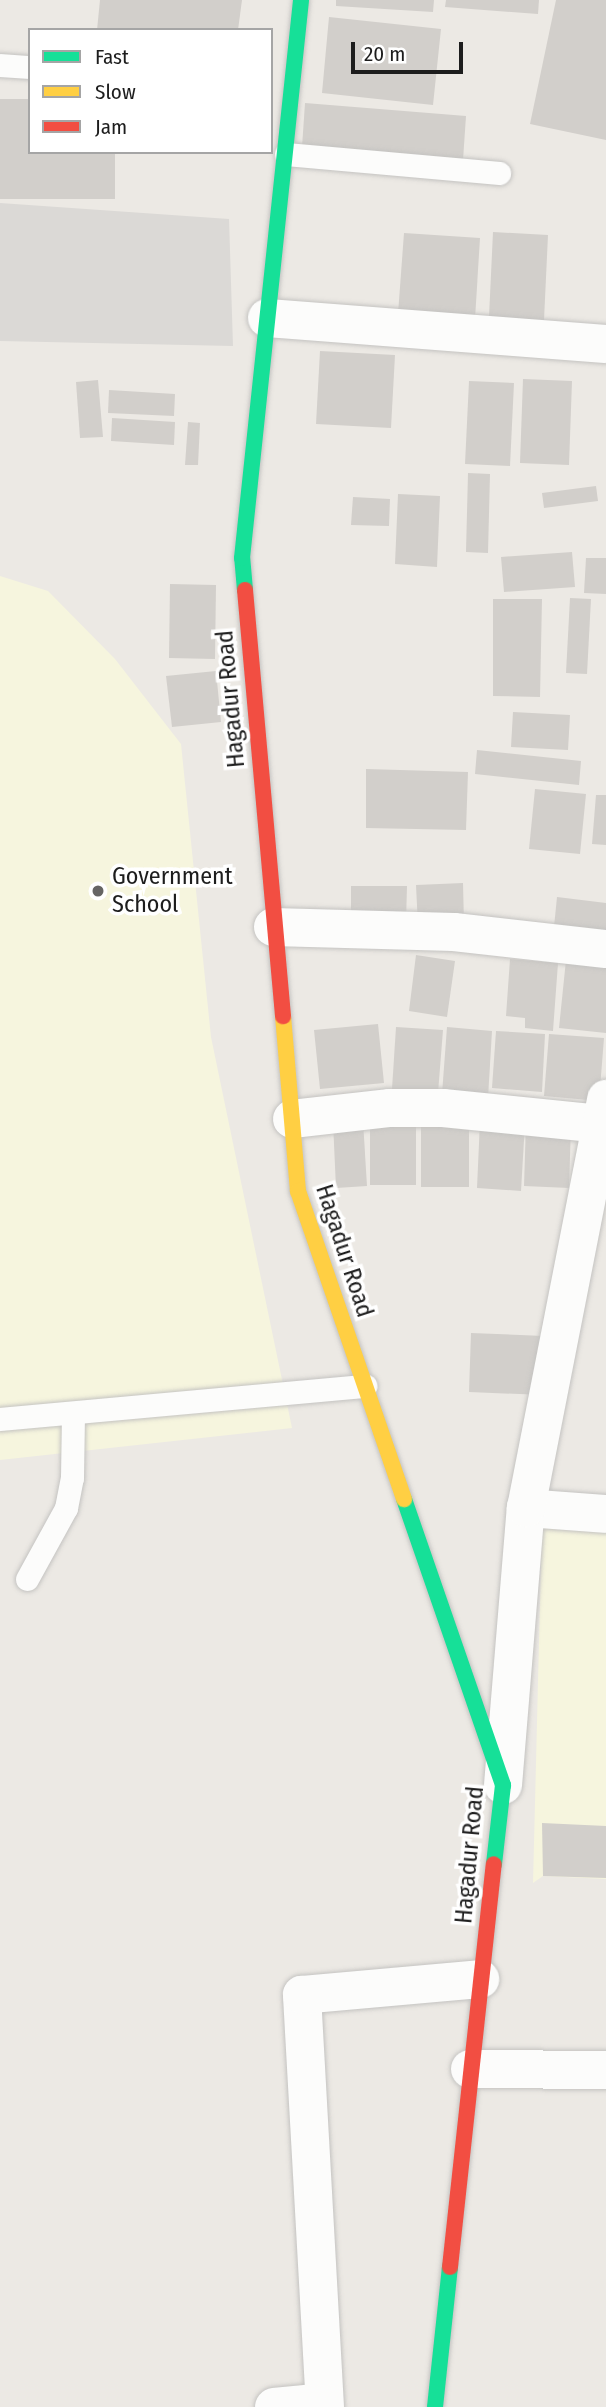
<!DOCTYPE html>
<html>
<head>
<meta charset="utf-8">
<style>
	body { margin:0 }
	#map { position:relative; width:606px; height:2407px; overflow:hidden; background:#ece9e4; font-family:"Fira Sans Condensed",sans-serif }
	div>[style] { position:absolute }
	.residential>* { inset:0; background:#dbd9d6 }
	.education>* { inset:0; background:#f6f5de }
	.building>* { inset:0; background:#d2cfcb }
	.roads { filter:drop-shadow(0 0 2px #c4c3c1) drop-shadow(0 0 2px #c4c3c1) }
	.lane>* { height:23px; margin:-11.5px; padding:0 11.5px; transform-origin:11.5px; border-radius:11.5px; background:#fcfcfb }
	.street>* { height:38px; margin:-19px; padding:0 19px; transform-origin:19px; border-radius:19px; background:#fcfcfb }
	.fast>* { height:16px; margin:-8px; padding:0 8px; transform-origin:8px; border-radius:8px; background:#16e098 }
	.slow>* { height:16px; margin:-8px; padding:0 8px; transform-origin:8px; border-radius:8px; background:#ffcf43 }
	.jam>* { height:16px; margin:-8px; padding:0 8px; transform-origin:8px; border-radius:8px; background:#f24e42 }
	.dots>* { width:19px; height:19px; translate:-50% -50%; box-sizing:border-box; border:4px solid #fff; border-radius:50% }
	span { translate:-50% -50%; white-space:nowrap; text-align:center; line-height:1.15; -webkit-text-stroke:7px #fff; paint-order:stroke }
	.street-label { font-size:24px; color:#1d1d1d }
	.poi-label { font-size:24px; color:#1d1d1d }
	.left { translate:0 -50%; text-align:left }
	.legend { position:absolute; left:28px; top:28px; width:245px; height:126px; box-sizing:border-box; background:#fff; border:2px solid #a5a5a5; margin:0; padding:9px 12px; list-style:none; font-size:21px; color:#1d1d1d }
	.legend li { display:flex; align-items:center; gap:14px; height:35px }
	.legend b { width:35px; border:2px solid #a5a5a5 }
	.scale { position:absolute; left:351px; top:42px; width:112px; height:32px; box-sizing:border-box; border:4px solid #1d1d1d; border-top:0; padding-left:9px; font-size:21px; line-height:24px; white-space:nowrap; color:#1d1d1d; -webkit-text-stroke:5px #fff; paint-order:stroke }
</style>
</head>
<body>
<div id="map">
	<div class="residential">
		<div style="clip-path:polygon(0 203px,229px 219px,233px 346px,0 341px)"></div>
	</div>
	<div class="education">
		<div style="clip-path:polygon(0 576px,48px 591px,115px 659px,181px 744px,211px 1037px,292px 1428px,0 1460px)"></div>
		<div style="clip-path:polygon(542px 1522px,606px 1526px,606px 1879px,543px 1876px,533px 1883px)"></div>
	</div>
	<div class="building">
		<div style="clip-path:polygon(100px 0,242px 0,238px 30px,97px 30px)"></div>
		<div style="clip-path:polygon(336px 0,434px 0,433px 12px,336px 6px)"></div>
		<div style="clip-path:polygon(446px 0,539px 0,538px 14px,445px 7px)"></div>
		<div style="clip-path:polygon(556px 0,606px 0,606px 140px,530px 124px)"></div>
		<div style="clip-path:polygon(329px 17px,441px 29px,433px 105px,322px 93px)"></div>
		<div style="clip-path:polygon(0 99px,30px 99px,30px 152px,115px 152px,115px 199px,0 199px)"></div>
		<div style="clip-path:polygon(305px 103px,466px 116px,463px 160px,302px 147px)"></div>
		<div style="clip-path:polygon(493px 232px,548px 235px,544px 320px,489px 317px)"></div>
		<div style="clip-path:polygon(404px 233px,480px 238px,475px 319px,398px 314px)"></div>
		<div style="clip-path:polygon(320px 351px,395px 355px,391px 428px,316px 424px)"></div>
		<div style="clip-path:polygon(523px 379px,572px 381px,569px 465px,520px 463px)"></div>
		<div style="clip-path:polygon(98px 380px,103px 437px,80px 438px,76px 382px)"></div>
		<div style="clip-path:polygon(469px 381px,514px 383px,510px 466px,465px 464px)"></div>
		<div style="clip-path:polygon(109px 390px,175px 394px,174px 416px,108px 413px)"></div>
		<div style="clip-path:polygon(112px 418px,175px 422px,174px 445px,111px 441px)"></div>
		<div style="clip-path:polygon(188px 422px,200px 423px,198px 465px,185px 465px)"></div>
		<div style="clip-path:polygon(468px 473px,490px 474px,488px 553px,466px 552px)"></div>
		<div style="clip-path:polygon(596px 486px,598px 501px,544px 508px,542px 493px)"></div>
		<div style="clip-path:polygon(398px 494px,440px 496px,437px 567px,395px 564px)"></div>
		<div style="clip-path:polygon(353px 497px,390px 499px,389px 526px,351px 525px)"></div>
		<div style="clip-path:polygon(572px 552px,575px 587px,504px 592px,501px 557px)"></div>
		<div style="clip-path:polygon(586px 558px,606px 558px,606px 594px,584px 593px)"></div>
		<div style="clip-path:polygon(170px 584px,216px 585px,215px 659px,169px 658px)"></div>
		<div style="clip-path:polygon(570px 598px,591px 599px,587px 674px,566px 673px)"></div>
		<div style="clip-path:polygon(493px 599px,542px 599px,540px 697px,493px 696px)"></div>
		<div style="clip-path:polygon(216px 671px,221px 722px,172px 727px,166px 676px)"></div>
		<div style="clip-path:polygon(513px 712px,570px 715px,568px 750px,511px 747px)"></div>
		<div style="clip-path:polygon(477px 750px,581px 761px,579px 785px,475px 774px)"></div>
		<div style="clip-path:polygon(366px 769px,468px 772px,466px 830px,366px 828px)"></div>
		<div style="clip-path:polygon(535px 789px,586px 794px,580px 854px,529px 849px)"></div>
		<div style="clip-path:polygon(596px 795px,606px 795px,606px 845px,592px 844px)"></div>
		<div style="clip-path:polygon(463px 883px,464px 924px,418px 926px,416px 885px)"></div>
		<div style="clip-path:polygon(351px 886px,407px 886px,406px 922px,351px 921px)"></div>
		<div style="clip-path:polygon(557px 897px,606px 903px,606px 934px,554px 927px)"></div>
		<div style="clip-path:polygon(416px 955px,455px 961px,447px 1017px,409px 1011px)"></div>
		<div style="clip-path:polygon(510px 959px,558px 963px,553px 1031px,525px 1028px,525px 1018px,506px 1016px)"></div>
		<div style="clip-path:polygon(566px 960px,606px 965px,606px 1033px,559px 1028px)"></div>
		<div style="clip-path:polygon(378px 1024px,384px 1083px,320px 1089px,314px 1030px)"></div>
		<div style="clip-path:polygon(396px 1027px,443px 1030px,438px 1093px,392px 1089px)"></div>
		<div style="clip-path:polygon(447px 1027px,492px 1031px,488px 1098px,442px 1094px)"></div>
		<div style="clip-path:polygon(496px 1031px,545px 1034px,542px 1092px,492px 1088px)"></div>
		<div style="clip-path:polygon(549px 1034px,604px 1038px,599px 1101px,544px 1096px)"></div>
		<div style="clip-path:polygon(363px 1121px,367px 1186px,336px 1188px,333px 1122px)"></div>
		<div style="clip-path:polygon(480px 1121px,525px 1123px,521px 1191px,477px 1188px)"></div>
		<div style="clip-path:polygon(526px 1122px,571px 1124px,569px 1188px,524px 1186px)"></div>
		<div style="clip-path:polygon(370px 1124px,416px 1124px,416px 1185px,370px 1185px)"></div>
		<div style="clip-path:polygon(421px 1126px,469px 1126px,469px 1187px,421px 1187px)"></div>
		<div style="clip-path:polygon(471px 1333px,544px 1336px,543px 1395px,469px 1392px)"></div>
		<div style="clip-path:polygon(542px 1823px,606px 1826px,606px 1878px,543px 1876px)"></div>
	</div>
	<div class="roads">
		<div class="lane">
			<div style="left:0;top:65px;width:30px;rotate:4deg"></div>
			<div style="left:286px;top:154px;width:214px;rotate:5.1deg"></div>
			<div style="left:0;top:1419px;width:367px;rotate:-5.2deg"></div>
			<div style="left:27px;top:1579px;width:81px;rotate:-61.2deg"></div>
			<div style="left:66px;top:1508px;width:31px;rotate:-79deg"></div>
			<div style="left:72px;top:1478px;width:63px;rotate:-89.1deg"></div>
		</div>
		<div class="street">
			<div style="left:267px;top:318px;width:340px;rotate:4.4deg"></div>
			<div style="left:273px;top:927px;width:181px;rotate:1.6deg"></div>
			<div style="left:454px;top:932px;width:153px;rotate:6.4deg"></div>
			<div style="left:292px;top:1119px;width:99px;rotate:-6.4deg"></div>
			<div style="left:390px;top:1108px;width:53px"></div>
			<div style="left:443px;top:1108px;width:158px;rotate:5.8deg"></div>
			<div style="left:526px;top:1508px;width:80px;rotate:4.3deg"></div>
			<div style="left:503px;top:1785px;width:278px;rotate:-85.3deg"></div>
			<div style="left:526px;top:1508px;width:417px;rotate:-78.9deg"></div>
			<div style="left:470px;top:2069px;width:136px;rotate:0.4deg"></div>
			<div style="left:274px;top:2407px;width:50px;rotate:-5.7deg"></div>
			<div style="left:325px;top:2407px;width:413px;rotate:-93.2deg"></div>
			<div style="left:302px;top:1995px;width:179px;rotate:-5.1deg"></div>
		</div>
		<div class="fast">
			<div style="left:245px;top:590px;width:32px;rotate:-95deg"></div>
			<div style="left:242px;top:558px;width:561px;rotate:-83.96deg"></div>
			<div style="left:404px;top:1499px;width:303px;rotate:70.9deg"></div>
			<div style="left:503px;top:1785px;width:80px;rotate:96.5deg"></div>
			<div style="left:435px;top:2407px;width:141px;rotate:-83.9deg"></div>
		</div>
		<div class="slow">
			<div style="left:283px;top:1016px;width:176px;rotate:85.1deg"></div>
			<div style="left:298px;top:1191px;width:326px;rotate:71deg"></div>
		</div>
		<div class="jam">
			<div style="left:245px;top:590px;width:428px;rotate:84.9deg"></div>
			<div style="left:450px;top:2267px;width:405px;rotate:-83.8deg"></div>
		</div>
	</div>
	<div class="dots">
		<div style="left:98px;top:891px;background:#656463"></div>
	</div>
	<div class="street-label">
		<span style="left:231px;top:699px;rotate:-95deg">Hagadur Road</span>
		<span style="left:344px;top:1251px;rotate:72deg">Hagadur Road</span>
		<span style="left:470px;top:1855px;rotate:-85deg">Hagadur Road</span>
	</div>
	<div class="poi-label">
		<span class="left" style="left:112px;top:891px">Government<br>School</span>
	</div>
	<ul class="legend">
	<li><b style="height:9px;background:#16e098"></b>Fast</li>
	<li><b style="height:9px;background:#ffcf43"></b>Slow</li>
	<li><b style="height:9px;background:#f24e42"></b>Jam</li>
	</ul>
	<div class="scale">20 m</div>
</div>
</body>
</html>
